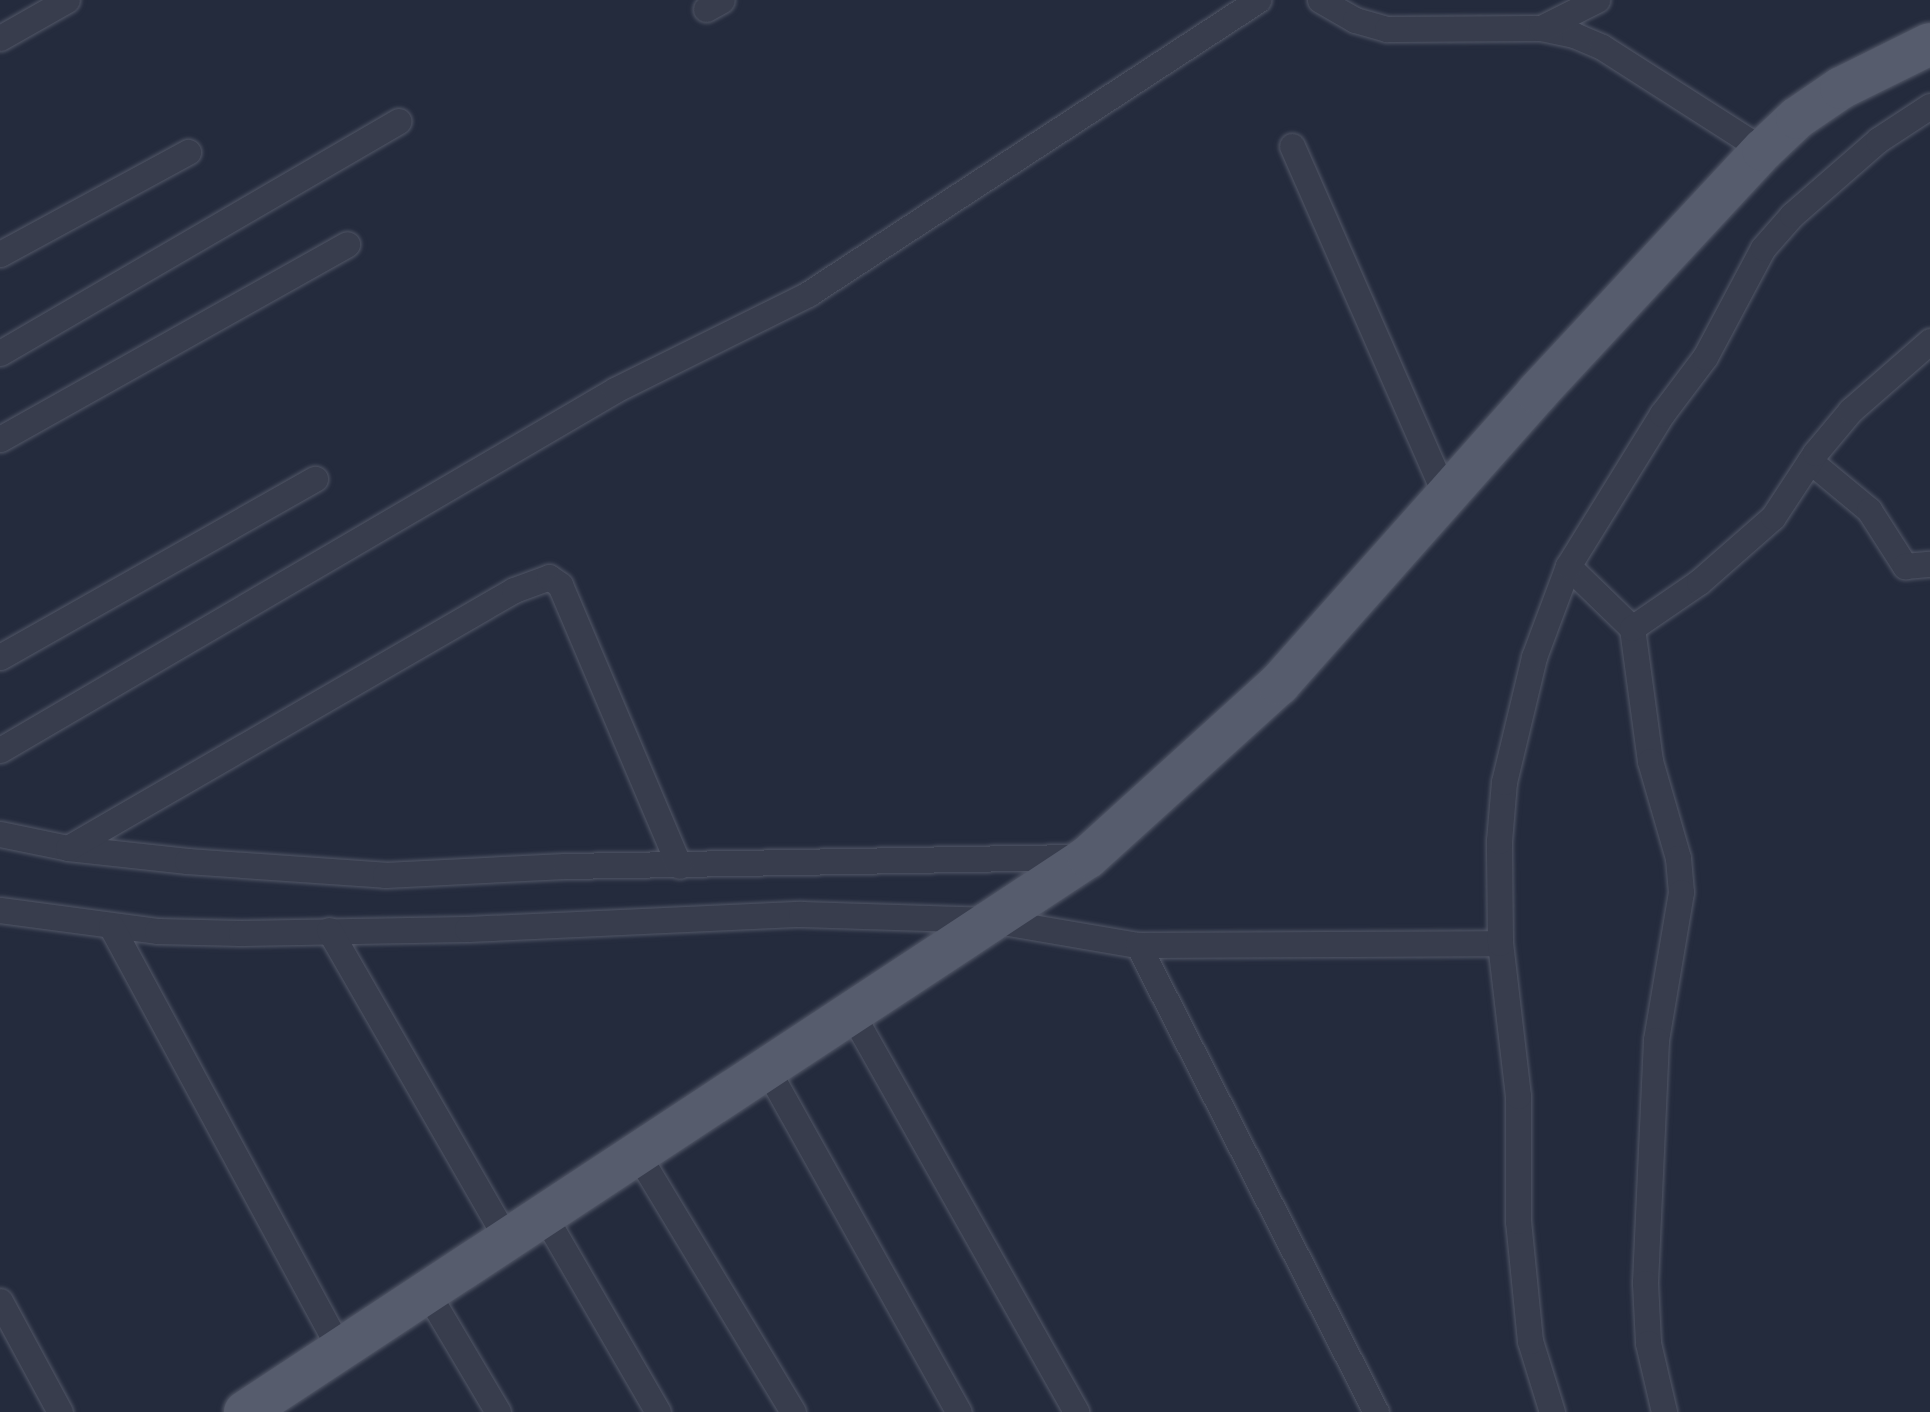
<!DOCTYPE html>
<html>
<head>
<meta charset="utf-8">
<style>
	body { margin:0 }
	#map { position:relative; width:1930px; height:1412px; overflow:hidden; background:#242b3d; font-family:Overpass,sans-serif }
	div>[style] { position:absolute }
	.roads { filter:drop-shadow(0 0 2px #535868) drop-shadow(0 0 2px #535868) }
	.street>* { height:25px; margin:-12.5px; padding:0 12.5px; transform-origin:12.5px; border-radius:12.5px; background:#383d4d }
	.primary>* { height:42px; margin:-21px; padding:0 21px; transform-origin:21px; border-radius:21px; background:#565c6d }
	span { translate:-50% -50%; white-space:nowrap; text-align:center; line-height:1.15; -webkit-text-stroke:8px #1d2232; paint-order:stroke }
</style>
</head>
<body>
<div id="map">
	<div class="roads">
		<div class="street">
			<div style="left:1320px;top:0;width:40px;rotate:29.7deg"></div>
			<div style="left:1355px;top:20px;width:33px;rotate:16deg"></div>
			<div style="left:1387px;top:29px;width:154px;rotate:-0.4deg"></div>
			<div style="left:1541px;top:28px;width:34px;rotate:12deg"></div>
			<div style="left:1574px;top:35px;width:30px;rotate:23deg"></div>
			<div style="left:1602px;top:47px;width:191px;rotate:32.6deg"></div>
			<div style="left:706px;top:9px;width:18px;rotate:-29deg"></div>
			<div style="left:1541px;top:28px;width:63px;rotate:-26.6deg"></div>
			<div style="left:0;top:38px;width:77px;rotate:-29.6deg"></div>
			<div style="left:1292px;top:146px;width:381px;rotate:66.3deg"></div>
			<div style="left:0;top:254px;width:214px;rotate:-28.5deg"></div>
			<div style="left:0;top:353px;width:461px;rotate:-30.2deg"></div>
			<div style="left:0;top:439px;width:398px;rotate:-29.3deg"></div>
			<div style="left:1810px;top:461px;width:77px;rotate:39.7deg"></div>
			<div style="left:1869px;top:510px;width:67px;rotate:57.3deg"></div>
			<div style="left:1905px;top:566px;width:25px;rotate:-5deg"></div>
			<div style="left:1568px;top:566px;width:89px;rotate:44.1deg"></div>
			<div style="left:1632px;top:628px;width:134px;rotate:82.3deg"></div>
			<div style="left:1650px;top:761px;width:101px;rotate:73.9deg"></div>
			<div style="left:1678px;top:858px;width:34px;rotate:85deg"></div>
			<div style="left:1681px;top:892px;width:150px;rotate:99.6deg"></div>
			<div style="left:1656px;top:1040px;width:243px;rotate:92.6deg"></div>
			<div style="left:1645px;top:1283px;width:60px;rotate:87.1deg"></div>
			<div style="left:1648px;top:1343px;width:71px;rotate:76.9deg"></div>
			<div style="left:1632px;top:628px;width:81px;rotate:-34.5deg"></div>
			<div style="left:1699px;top:582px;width:98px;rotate:-41.3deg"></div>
			<div style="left:1773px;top:517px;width:77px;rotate:-56.7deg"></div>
			<div style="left:1815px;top:453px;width:56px;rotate:-50.1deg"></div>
			<div style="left:1851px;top:410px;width:105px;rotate:-41.1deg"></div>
			<div style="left:0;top:657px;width:362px;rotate:-29.5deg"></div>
			<div style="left:0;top:750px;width:713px;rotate:-30.34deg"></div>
			<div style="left:615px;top:390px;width:216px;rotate:-26.4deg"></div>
			<div style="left:808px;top:294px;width:538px;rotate:-33.16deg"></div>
			<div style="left:0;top:834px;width:69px;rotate:11.6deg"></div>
			<div style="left:68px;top:848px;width:120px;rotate:6.2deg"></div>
			<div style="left:187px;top:861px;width:198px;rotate:4deg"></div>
			<div style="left:385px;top:875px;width:180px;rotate:-2.9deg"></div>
			<div style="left:565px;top:866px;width:513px;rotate:-1.01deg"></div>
			<div style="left:68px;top:848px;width:515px;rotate:-30.05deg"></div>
			<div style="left:514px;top:590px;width:37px;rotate:-20deg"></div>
			<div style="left:549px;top:577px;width:14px;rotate:36deg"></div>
			<div style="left:560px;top:585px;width:305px;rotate:67deg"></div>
			<div style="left:0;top:910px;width:158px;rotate:7.6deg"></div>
			<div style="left:157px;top:931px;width:84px;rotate:1.4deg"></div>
			<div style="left:241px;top:933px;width:226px;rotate:-1deg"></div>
			<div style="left:467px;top:929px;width:334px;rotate:-2.6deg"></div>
			<div style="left:801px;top:914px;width:190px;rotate:1.8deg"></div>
			<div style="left:991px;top:920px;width:149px;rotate:9.7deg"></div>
			<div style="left:1138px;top:945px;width:362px;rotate:-0.3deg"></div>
			<div style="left:111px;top:926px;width:482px;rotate:61.6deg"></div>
			<div style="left:329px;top:930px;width:359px;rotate:60.1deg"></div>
			<div style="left:1138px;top:945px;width:524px;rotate:62.99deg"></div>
			<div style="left:851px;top:1012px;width:459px;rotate:60.6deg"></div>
			<div style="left:767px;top:1069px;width:393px;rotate:60.8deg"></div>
			<div style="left:638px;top:1155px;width:300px;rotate:58.9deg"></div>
			<div style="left:545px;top:1217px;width:225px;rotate:59.9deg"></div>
			<div style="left:428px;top:1294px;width:137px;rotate:59.3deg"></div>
			<div style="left:0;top:1301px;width:126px;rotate:61.6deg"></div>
			<div style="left:1552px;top:1412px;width:74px;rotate:-107.2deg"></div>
			<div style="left:1530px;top:1341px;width:121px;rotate:-95.7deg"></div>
			<div style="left:1518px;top:1221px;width:125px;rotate:-90deg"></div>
			<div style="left:1518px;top:1096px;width:154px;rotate:-96.7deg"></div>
			<div style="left:1500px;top:943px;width:102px;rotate:-90.6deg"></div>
			<div style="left:1499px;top:841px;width:59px;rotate:-85.2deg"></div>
			<div style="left:1504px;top:782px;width:129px;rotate:-76.5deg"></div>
			<div style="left:1534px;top:657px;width:97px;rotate:-69.5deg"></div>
			<div style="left:1568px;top:566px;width:179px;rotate:-58.3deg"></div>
			<div style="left:1662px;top:414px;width:71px;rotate:-53deg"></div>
			<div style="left:1705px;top:357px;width:123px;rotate:-62deg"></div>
			<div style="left:1763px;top:248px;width:44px;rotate:-48.7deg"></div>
			<div style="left:1792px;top:215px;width:114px;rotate:-41.1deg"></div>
			<div style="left:1878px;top:140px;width:62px;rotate:-33.2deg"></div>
		</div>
		<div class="primary">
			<div style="left:245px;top:1412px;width:1009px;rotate:-33.36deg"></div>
			<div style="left:1088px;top:857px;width:258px;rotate:-42.2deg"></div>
			<div style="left:1279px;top:684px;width:389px;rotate:-48.4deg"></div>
			<div style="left:1537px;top:393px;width:332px;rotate:-47.1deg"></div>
			<div style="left:1763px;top:150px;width:47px;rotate:-43.3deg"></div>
			<div style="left:1797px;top:118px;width:53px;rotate:-34.3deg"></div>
			<div style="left:1841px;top:88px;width:99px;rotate:-26.3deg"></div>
		</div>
	</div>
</div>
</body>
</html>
